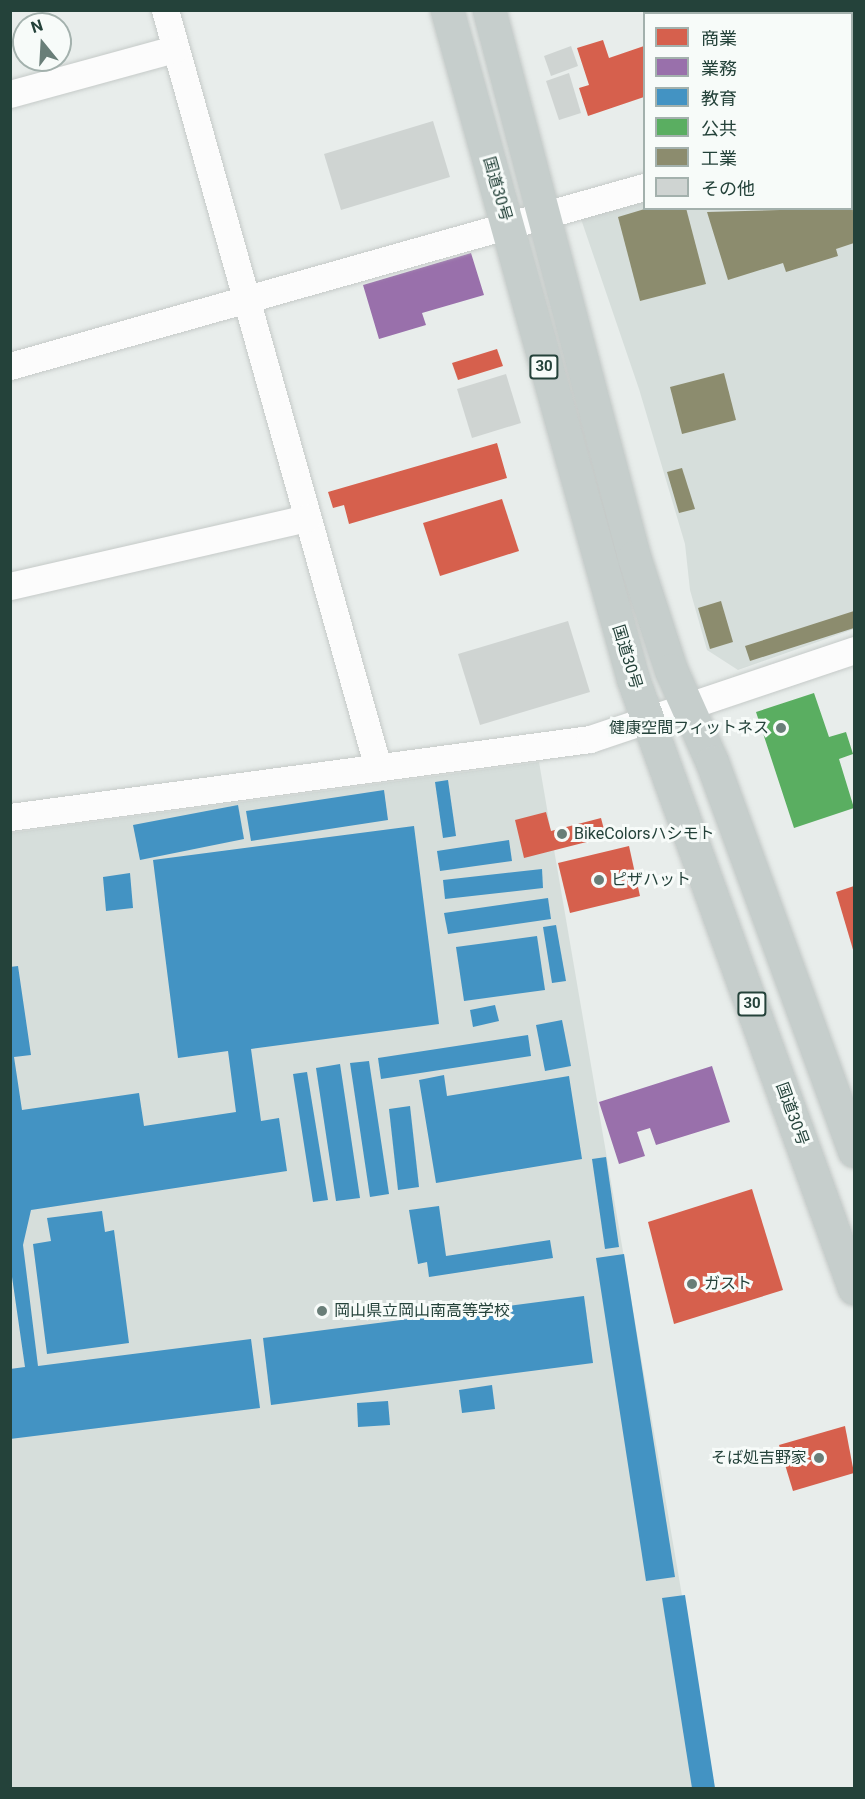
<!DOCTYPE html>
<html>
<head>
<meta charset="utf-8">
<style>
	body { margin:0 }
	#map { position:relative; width:865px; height:1799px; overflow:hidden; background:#e8edeb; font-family:Roboto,"Noto Sans JP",sans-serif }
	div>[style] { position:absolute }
	.built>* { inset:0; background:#d6dedb }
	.shops>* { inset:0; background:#d6604d }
	.offices>* { inset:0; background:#9970ab }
	.schools>* { inset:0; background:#4393c3 }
	.public>* { inset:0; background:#5aae61 }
	.industry>* { inset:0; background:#8c8c6e }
	.building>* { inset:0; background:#cfd4d2 }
	.roads { filter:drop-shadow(0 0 2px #c5cac8) drop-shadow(0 0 2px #c5cac8) }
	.minor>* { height:27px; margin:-13.5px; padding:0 13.5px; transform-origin:13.5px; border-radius:13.5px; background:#fcfcfc }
	.trunk>* { height:33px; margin:-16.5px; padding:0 16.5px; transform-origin:16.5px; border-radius:16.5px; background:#c6cecc }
	.dots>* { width:16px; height:16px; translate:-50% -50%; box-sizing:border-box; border:3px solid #f7fbf9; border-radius:50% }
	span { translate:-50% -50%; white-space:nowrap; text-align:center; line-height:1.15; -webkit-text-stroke:6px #f7fbf9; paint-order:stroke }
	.shield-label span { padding:2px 4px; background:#f7fbf9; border:2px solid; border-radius:4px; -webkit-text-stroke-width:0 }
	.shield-label { font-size:15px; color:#24423a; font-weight:700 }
	.street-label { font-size:16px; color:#24423a }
	.poi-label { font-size:16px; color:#24423a }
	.right { translate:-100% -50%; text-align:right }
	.left { translate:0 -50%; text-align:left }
	.frame { position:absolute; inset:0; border:12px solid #24423a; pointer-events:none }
	.legend { position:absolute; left:643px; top:12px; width:210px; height:198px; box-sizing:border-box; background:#f7fbf9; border:2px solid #a3b1ad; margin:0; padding:8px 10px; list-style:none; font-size:18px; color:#24423a }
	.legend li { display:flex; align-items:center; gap:12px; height:30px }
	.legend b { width:30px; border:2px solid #a3b1ad }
	.north { position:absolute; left:12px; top:12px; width:60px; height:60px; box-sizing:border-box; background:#f7fbf9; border:2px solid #a3b1ad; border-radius:50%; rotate:342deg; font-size:16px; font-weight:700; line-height:24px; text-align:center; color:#24423a }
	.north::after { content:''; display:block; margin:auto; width:21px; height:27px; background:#697e78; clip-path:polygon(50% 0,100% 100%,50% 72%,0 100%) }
</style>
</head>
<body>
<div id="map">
	<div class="built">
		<div style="clip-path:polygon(854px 148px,854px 629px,738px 670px,707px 650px,690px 590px,685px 544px,639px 389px,581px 219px,644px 200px,644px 208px,852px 208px)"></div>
		<div style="clip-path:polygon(539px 762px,715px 1788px,11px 1788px,10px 833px)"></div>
	</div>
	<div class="shops">
		<div style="clip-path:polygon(603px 40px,609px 58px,644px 46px,644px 97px,588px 116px,579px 88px,589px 85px,577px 48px)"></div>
		<div style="clip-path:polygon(497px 349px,503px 366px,458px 380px,452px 363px)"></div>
		<div style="clip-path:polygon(497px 443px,507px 478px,349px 524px,344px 505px,333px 508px,328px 492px)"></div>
		<div style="clip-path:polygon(502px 499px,519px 551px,440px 576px,423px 523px)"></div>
		<div style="clip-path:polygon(546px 812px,551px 831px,601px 818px,606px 837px,524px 858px,515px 820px)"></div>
		<div style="clip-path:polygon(629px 846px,640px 896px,570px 913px,558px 863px)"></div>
		<div style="clip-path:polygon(854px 886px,854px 953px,836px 892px)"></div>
		<div style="clip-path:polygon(752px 1189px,783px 1290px,674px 1324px,648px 1222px)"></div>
		<div style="clip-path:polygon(845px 1426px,854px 1473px,793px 1491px,779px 1445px)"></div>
	</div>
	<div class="offices">
		<div style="clip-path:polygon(471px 253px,484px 295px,422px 313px,426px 325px,379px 339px,363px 285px)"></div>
		<div style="clip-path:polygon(712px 1066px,730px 1122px,656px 1145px,650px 1128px,637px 1132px,645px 1156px,619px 1164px,599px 1102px)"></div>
	</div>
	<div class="schools">
		<div style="clip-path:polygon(448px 780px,456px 836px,443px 838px,435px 782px)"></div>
		<div style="clip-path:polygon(384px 790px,388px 820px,251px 841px,246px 811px)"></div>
		<div style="clip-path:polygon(238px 805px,244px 839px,140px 860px,133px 825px)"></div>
		<div style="clip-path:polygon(414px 826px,439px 1024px,251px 1049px,261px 1121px,279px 1118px,287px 1171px,31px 1210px,23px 1245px,38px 1366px,251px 1339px,260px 1408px,10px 1439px,10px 1369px,25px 1367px,10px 1263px,10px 967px,18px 966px,31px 1055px,14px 1057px,22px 1110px,139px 1093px,144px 1126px,236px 1112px,228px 1051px,178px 1058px,153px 860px)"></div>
		<div style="clip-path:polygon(509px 840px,512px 861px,440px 871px,437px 851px)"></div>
		<div style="clip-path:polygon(542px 869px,543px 888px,445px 899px,443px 880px)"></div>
		<div style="clip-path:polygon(130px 873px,133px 908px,106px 911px,103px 877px)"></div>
		<div style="clip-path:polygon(548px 898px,551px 919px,448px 934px,444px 913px)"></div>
		<div style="clip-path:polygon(556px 925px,566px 981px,552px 983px,543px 927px)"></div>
		<div style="clip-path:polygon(537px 936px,545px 990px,464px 1001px,456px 947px)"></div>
		<div style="clip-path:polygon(495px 1005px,499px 1021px,473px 1027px,470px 1010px)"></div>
		<div style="clip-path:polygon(562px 1020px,571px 1066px,545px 1071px,536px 1025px)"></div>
		<div style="clip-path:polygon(528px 1035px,531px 1056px,381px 1079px,378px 1058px)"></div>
		<div style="clip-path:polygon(369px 1061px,389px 1194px,370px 1197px,350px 1063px)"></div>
		<div style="clip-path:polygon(340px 1064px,360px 1198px,336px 1201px,316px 1068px)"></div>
		<div style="clip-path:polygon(307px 1072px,328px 1200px,313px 1202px,293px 1074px)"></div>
		<div style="clip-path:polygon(444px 1075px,447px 1096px,569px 1076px,582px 1159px,436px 1183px,419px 1080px)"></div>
		<div style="clip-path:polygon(410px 1106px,419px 1187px,398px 1190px,389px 1109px)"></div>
		<div style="clip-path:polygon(606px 1157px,619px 1247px,605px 1249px,592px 1159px)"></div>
		<div style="clip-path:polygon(439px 1206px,446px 1256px,550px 1240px,553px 1258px,429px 1277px,427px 1262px,418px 1264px,409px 1210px)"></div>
		<div style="clip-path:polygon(102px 1211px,105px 1232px,114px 1230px,129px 1343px,47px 1354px,33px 1244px,51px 1241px,47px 1218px)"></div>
		<div style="clip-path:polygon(624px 1254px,675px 1577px,646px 1581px,596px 1258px)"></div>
		<div style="clip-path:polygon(584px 1296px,593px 1363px,271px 1405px,263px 1338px)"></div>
		<div style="clip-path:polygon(492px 1385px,495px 1409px,462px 1413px,459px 1390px)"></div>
		<div style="clip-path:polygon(388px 1401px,390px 1425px,358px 1427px,357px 1403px)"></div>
		<div style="clip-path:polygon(685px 1595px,715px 1788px,692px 1788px,662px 1598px)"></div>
	</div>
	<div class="public">
		<div style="clip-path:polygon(814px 693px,829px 737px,846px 732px,853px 754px,839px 759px,854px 808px,794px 828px,756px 712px)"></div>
	</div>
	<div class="industry">
		<div style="clip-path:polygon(852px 182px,854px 243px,836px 249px,838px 256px,786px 272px,783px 263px,728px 280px,707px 212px,852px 208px)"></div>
		<div style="clip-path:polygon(648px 208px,686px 208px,706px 284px,640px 301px,618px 217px)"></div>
		<div style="clip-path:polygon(724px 373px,736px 420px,682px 434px,670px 387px)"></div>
		<div style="clip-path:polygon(682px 468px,695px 509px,679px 513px,667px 472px)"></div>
		<div style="clip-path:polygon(721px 601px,733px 642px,710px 649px,698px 608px)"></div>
		<div style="clip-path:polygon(854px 611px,854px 628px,750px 661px,745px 646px)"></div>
	</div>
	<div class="building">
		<div style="clip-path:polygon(571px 46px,578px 66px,551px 76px,544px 56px)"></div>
		<div style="clip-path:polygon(569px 73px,581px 113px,559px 120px,546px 81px)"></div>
		<div style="clip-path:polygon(433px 121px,450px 177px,341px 210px,324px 154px)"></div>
		<div style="clip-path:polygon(506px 374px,521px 423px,472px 438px,457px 389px)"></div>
		<div style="clip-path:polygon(568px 621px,590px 692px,480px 725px,458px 654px)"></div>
	</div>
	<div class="roads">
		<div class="minor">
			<div style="left:165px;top:10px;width:787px;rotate:74.3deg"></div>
			<div style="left:710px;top:10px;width:4px;rotate:76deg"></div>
			<div style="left:10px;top:94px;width:171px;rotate:-15.3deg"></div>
			<div style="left:852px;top:138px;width:2px"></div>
			<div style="left:10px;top:366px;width:659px;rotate:-15.77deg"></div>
			<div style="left:10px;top:586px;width:305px;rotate:-12.9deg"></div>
			<div style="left:10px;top:817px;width:585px;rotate:-7.66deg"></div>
			<div style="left:590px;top:739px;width:279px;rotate:-18.6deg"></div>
		</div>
		<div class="trunk">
			<div style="left:447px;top:10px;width:694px;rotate:74.46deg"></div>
			<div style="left:633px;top:679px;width:648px;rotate:70.05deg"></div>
			<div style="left:489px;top:10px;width:566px;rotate:75.15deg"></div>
			<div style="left:634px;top:557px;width:119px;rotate:71.9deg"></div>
			<div style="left:671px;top:670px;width:101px;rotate:66deg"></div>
			<div style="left:712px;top:762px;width:414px;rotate:69.9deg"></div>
		</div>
	</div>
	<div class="dots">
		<div style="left:781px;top:728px;background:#697e78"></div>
		<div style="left:562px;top:834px;background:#697e78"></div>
		<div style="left:599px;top:880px;background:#697e78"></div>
		<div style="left:692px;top:1284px;background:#697e78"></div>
		<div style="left:322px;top:1311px;background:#697e78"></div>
		<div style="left:819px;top:1458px;background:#697e78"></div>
	</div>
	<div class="shield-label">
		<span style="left:544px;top:367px">30</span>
		<span style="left:752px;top:1004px">30</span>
	</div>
	<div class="street-label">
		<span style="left:497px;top:189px;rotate:74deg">国道30号</span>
		<span style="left:627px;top:657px;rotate:73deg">国道30号</span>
		<span style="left:792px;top:1114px;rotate:70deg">国道30号</span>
	</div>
	<div class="poi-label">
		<span class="right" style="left:769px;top:728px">健康空間フィットネス</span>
		<span class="left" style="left:574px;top:834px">BikeColorsハシモト</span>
		<span class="left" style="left:611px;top:880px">ピザハット</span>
		<span class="left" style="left:704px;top:1284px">ガスト</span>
		<span class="left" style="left:334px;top:1311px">岡山県立岡山南高等学校</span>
		<span class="right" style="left:807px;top:1458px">そば処吉野家</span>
	</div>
	<div class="frame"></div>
	<ul class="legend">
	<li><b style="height:16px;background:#d6604d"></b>商業</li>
	<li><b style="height:16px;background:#9970ab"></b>業務</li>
	<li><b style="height:16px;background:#4393c3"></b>教育</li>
	<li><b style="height:16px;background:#5aae61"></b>公共</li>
	<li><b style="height:16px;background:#8c8c6e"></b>工業</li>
	<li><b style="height:16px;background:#cfd4d2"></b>その他</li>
	</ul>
	<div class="north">N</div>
</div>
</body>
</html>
